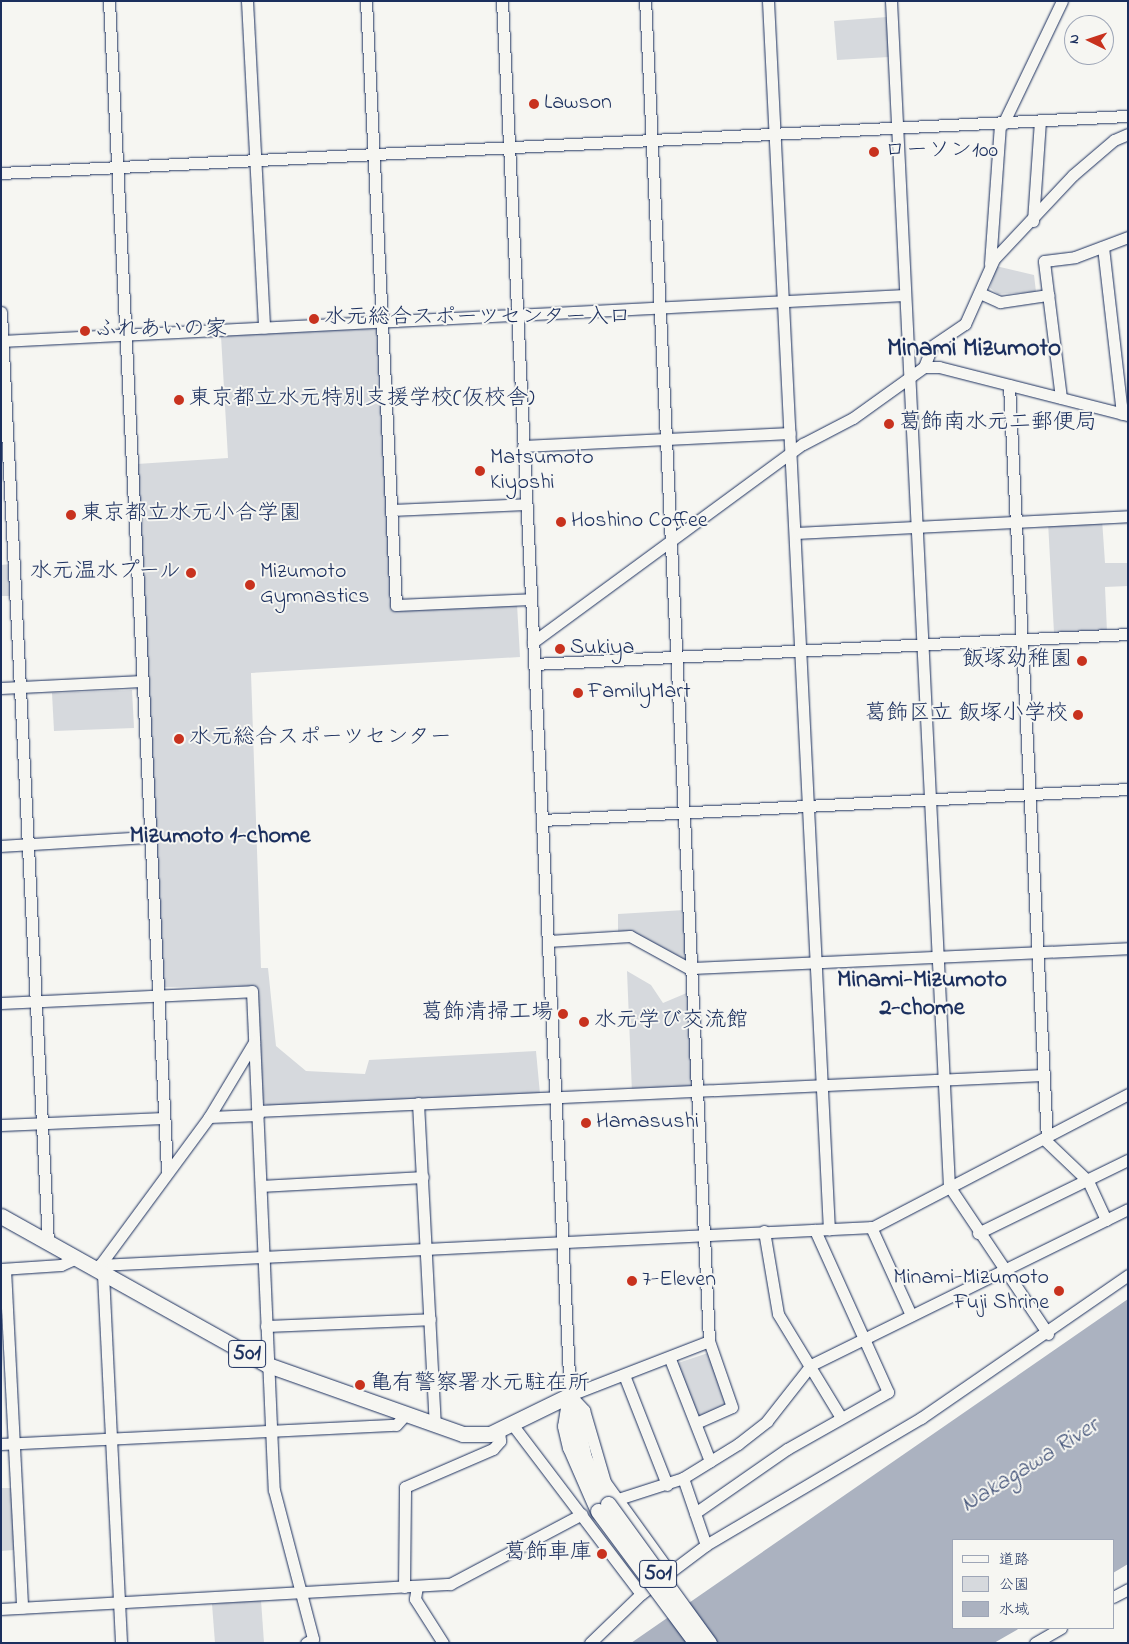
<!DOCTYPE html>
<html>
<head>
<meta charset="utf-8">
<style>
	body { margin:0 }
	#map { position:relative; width:1129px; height:1644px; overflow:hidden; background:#f6f6f2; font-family:"Indie Flower","Klee One",sans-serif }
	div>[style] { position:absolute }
	.green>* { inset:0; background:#d6d9dd }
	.water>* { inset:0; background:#abb2c0 }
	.roads { filter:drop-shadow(0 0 1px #1b2f5e) drop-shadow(0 0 1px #1b2f5e) }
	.minor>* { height:11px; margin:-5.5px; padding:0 5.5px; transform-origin:5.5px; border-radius:5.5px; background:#f6f6f2 }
	.major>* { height:15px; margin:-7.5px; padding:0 7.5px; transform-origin:7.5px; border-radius:7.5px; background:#f6f6f2 }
	.bridges { filter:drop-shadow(0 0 1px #1b2f5e) drop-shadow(0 0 1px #1b2f5e) }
	.major-bridge>* { height:15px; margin:-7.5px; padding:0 7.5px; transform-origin:7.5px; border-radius:7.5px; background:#f6f6f2 }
	.dots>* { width:14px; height:14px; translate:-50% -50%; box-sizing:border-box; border:2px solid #f6f6f2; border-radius:50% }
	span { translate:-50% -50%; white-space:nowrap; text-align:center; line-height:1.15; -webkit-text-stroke:4px #f6f6f2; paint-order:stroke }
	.shield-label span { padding:1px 4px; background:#f6f6f2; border:1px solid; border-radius:4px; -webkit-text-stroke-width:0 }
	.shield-label { font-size:21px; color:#1b2f5e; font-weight:700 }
	.poi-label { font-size:22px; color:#1b2f5e }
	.left { translate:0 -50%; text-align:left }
	.right { translate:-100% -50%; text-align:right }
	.neighbourhood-label { font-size:24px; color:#1b2f5e; font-weight:700 }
	.water-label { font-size:24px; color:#46567b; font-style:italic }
	.quarter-label { font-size:25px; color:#1b2f5e; font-weight:700 }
	.frame { position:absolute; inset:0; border:2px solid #1b2f5e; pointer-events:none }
	.legend { position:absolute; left:952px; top:1539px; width:162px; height:90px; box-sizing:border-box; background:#f6f6f2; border:1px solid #9ea6b7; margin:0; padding:6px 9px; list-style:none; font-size:15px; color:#1b2f5e }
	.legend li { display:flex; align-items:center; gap:10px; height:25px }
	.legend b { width:25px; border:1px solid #9ea6b7 }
	.north { position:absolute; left:1064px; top:15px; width:50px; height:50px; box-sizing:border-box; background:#f6f6f2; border:1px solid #9ea6b7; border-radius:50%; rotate:274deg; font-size:14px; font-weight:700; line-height:20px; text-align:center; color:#1b2f5e }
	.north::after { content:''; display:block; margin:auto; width:18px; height:22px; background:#c8321e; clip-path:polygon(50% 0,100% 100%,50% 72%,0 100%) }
</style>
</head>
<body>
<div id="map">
	<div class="green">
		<div style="clip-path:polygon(887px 17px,889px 57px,837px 60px,834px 21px)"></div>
		<div style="clip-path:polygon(996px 266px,1034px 275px,1036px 292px,998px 294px,990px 288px)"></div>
		<div style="clip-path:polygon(374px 328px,377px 330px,392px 610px,517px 604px,520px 657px,251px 673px,261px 968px,268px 968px,276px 1046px,306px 1071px,365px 1074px,369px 1060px,536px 1051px,540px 1094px,269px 1106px,261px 1102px,255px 986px,162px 987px,137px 464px,228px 458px,221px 336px)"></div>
		<div style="clip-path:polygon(1102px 519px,1105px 563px,1128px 563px,1128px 586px,1105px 587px,1107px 632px,1054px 633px,1048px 522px)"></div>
		<div style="clip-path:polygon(10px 564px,12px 596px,1px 596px,1px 565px)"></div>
		<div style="clip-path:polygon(132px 690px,134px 728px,54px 731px,52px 693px)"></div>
		<div style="clip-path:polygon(685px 910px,688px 961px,643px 937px,618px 932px,618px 914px)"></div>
		<div style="clip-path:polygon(627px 971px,651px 985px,663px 1003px,689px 992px,694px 1091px,632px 1093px)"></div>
		<div style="clip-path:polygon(708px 1353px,725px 1404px,697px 1418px,675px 1364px)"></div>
		<div style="clip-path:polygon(1px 1488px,12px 1488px,14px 1550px,1px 1551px)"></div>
		<div style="clip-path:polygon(261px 1600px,264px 1643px,215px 1643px,212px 1604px)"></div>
	</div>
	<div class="water">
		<div style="clip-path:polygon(1128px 1299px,1128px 1564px,1113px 1573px,1113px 1540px,953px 1540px,953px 1628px,1020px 1628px,994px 1643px,631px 1643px)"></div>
	</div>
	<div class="roads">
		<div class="minor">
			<div style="left:109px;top:1px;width:1172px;rotate:87.16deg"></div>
			<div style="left:247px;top:1px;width:327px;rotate:87deg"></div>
			<div style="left:366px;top:1px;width:605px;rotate:87.16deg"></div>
			<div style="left:396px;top:605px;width:135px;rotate:-2.5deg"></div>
			<div style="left:502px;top:1px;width:1396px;rotate:87.21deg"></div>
			<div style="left:570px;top:1395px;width:21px;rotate:47deg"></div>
			<div style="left:584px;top:1410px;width:75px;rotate:73.7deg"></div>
			<div style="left:605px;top:1482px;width:111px;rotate:54.2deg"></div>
			<div style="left:768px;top:1px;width:1230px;rotate:87.16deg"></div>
			<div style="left:891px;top:1px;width:1186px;rotate:87.2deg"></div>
			<div style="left:949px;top:1186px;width:178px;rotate:56.2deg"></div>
			<div style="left:1003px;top:124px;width:136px;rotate:-64.4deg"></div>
			<div style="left:1px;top:173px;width:1128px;rotate:-2.9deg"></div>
			<div style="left:1033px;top:221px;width:99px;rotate:-86deg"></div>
			<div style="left:1103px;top:247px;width:168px;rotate:83.5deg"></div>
			<div style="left:990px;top:264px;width:140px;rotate:-85.9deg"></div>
			<div style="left:982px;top:294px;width:20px;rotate:24deg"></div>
			<div style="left:1000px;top:302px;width:49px;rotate:-8.3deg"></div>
			<div style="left:1px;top:312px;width:931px;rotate:87.11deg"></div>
			<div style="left:1px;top:341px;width:905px;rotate:-2.91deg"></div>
			<div style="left:924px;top:367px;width:22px;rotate:-69deg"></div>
			<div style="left:932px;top:346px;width:40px;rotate:-34deg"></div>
			<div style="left:965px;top:324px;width:71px;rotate:-66deg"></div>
			<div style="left:994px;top:259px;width:115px;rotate:-46.8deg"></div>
			<div style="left:1073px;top:175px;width:54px;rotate:-40.5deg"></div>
			<div style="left:1114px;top:140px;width:15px;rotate:-23deg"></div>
			<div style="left:1009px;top:385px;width:756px;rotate:87.12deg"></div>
			<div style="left:1061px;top:398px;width:138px;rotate:-97.1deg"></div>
			<div style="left:1044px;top:261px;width:31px;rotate:-7deg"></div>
			<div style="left:1075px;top:257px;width:57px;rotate:-20.7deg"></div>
			<div style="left:523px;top:446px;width:267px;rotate:-2.8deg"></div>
			<div style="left:391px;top:510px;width:135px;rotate:-2.5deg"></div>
			<div style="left:796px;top:533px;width:332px;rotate:-2.9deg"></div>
			<div style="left:533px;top:642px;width:335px;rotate:-36.3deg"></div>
			<div style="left:803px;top:444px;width:56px;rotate:-27.5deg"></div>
			<div style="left:853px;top:418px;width:87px;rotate:-35.7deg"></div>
			<div style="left:924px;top:367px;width:15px"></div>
			<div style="left:939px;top:367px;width:195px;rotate:14.3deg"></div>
			<div style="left:534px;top:664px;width:595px;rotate:-2.89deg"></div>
			<div style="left:1px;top:688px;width:141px;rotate:-2.8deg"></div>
			<div style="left:542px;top:820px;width:587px;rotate:-3.03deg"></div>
			<div style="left:1px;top:846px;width:149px;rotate:-3.5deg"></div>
			<div style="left:548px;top:941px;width:82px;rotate:-3.5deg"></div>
			<div style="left:630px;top:936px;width:71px;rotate:28.7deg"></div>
			<div style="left:692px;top:968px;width:436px;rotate:-2.6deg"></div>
			<div style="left:1px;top:1003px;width:251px;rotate:-2.7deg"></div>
			<div style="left:252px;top:991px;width:499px;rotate:87.5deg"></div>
			<div style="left:274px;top:1490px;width:154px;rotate:75.3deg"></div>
			<div style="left:313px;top:1639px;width:8px;rotate:150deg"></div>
			<div style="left:418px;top:1103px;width:321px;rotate:87deg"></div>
			<div style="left:257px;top:1111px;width:787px;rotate:-2.62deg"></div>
			<div style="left:209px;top:1117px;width:49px;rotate:-2.3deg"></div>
			<div style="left:1px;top:1125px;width:163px;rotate:-2.5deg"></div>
			<div style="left:1045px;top:1140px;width:59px;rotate:43.6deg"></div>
			<div style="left:1088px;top:1181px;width:43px;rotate:65.2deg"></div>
			<div style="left:261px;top:1186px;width:162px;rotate:-3.2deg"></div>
			<div style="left:871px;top:1227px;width:97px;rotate:65.6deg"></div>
			<div style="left:764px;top:1231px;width:84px;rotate:80.4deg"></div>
			<div style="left:778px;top:1314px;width:119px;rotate:58.7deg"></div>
			<div style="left:978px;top:1233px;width:167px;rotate:-26deg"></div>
			<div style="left:99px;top:1265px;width:775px;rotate:-2.81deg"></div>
			<div style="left:873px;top:1227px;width:288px;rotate:-27.5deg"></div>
			<div style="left:1px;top:1269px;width:60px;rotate:-3.8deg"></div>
			<div style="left:61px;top:1265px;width:17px;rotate:-24deg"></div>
			<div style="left:5px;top:1269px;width:339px;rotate:87.1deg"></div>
			<div style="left:97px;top:1269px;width:189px;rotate:-53.6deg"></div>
			<div style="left:209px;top:1117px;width:87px;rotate:-59deg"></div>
			<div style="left:103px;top:1274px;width:369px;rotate:87.2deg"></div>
			<div style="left:266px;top:1326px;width:164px;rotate:-2.4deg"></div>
			<div style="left:670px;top:1359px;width:110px;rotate:68.6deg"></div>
			<div style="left:624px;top:1375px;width:118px;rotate:68.6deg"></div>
			<div style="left:570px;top:1395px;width:149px;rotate:-21.2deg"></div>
			<div style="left:709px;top:1341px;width:1342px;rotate:-92.73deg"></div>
			<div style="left:696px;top:1423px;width:39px;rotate:-24deg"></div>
			<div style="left:732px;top:1407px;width:70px;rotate:-109.2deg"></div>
			<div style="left:512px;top:1424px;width:213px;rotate:52.8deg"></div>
			<div style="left:1px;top:1444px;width:395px;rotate:-2.8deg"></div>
			<div style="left:396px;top:1425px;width:15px;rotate:-48deg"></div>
			<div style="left:683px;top:1478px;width:71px;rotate:71.1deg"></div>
			<div style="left:615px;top:1500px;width:71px;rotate:-17.9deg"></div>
			<div style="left:683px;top:1478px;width:65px;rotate:-31.7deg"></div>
			<div style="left:738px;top:1444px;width:37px;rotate:-38deg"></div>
			<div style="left:767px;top:1421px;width:71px;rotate:-51.8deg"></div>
			<div style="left:811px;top:1365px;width:353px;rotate:-26.2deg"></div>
			<div style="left:695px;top:1513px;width:112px;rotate:-34.8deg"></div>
			<div style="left:787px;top:1449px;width:116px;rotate:-29.4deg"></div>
			<div style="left:888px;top:1392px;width:178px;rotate:-114.3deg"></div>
			<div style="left:417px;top:1586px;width:13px;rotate:99deg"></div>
			<div style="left:415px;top:1599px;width:52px;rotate:57.5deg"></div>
			<div style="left:404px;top:1587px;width:100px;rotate:-89.4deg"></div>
			<div style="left:405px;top:1487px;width:96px;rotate:-23.4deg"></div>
			<div style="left:493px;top:1449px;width:11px;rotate:-49deg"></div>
			<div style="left:500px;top:1441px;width:11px;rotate:-95deg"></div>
			<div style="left:1113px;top:1597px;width:17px;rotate:-28deg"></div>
			<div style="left:1px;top:1609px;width:450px;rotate:-3.2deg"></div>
			<div style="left:450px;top:1584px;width:149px;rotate:-27.9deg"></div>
			<div style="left:590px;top:1643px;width:71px;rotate:-43.9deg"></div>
			<div style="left:641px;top:1594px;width:81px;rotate:-37deg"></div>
			<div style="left:706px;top:1545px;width:250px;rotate:-30.6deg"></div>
			<div style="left:921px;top:1418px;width:252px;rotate:-34.6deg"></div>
			<div style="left:1035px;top:1643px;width:30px;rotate:-30deg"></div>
		</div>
		<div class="major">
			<div style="left:1px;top:1216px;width:306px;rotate:29.2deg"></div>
			<div style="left:268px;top:1365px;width:207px;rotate:19.5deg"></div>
			<div style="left:463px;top:1434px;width:27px"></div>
			<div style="left:490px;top:1434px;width:89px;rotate:-26deg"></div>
			<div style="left:570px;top:1395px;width:31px;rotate:99deg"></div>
			<div style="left:565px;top:1426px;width:22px;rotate:77deg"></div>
			<div style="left:570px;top:1447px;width:70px;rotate:66.4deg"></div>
			<div style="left:572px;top:1402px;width:57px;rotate:77.9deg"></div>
			<div style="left:584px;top:1458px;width:52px;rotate:62.4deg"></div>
		</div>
	</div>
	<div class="bridges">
		<div class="major-bridge">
			<div style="left:608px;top:1504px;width:172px;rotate:54deg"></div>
			<div style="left:598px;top:1511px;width:164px;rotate:53.4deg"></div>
		</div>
	</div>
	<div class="dots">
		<div style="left:534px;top:104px;background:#c8321e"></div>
		<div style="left:874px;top:152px;background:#c8321e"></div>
		<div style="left:314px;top:319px;background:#c8321e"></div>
		<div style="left:85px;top:331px;background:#c8321e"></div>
		<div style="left:179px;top:400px;background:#c8321e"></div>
		<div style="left:889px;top:424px;background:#c8321e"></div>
		<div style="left:480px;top:471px;background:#c8321e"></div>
		<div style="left:71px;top:515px;background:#c8321e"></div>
		<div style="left:561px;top:522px;background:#c8321e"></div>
		<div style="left:191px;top:573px;background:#c8321e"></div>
		<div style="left:250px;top:585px;background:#c8321e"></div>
		<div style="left:560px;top:649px;background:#c8321e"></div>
		<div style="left:1082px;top:661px;background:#c8321e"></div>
		<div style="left:578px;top:693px;background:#c8321e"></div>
		<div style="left:1078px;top:715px;background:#c8321e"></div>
		<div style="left:179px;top:739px;background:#c8321e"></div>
		<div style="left:563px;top:1014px;background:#c8321e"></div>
		<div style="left:584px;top:1022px;background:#c8321e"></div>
		<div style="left:586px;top:1123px;background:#c8321e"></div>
		<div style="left:632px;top:1281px;background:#c8321e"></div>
		<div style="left:1059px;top:1291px;background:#c8321e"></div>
		<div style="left:360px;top:1385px;background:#c8321e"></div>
		<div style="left:602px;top:1554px;background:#c8321e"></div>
	</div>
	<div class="shield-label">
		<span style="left:247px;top:1354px">501</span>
		<span style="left:658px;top:1574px">501</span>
	</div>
	<div class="poi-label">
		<span class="left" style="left:544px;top:104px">Lawson</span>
		<span class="left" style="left:884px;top:152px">ローソン100</span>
		<span class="left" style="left:324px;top:319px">水元総合スポーツセンター入口</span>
		<span class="left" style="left:95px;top:331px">ふれあいの家</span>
		<span class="left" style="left:189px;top:400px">東京都立水元特別支援学校(仮校舎)</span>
		<span class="left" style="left:899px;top:424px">葛飾南水元二郵便局</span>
		<span class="left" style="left:490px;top:471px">Matsumoto<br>Kiyoshi</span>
		<span class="left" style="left:81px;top:515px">東京都立水元小合学園</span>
		<span class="left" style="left:571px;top:522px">Hoshino Coffee</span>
		<span class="left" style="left:260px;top:585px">Mizumoto<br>Gymnastics</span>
		<span class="right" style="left:181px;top:573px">水元温水プール</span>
		<span class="left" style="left:570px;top:649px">Sukiya</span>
		<span class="right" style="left:1072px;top:661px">飯塚幼稚園</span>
		<span class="left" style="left:588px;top:693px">FamilyMart</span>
		<span class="right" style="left:1068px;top:715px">葛飾区立 飯塚小学校</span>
		<span class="left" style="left:189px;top:739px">水元総合スポーツセンター</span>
		<span class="right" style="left:553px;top:1014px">葛飾清掃工場</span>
		<span class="left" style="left:594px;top:1022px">水元学び交流館</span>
		<span class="left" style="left:596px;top:1123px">Hamasushi</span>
		<span class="right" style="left:1049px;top:1291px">Minami-Mizumoto<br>Fuji Shrine</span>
		<span class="left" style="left:642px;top:1281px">7-Eleven</span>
		<span class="left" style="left:370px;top:1385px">亀有警察署水元駐在所</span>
		<span class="right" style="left:592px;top:1554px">葛飾車庫</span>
	</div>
	<div class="neighbourhood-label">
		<span style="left:220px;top:837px">Mizumoto 1-chome</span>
		<span style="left:922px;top:995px">Minami-Mizumoto<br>2-chome</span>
	</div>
	<div class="water-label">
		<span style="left:1030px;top:1466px;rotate:-32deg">Nakagawa River</span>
	</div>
	<div class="quarter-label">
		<span style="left:974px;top:349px">Minami Mizumoto</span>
	</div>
	<div class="frame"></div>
	<ul class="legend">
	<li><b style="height:6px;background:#f6f6f2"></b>道路</li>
	<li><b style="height:14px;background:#d6d9dd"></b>公園</li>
	<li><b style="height:14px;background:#abb2c0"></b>水域</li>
	</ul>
	<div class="north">N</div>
</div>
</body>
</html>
